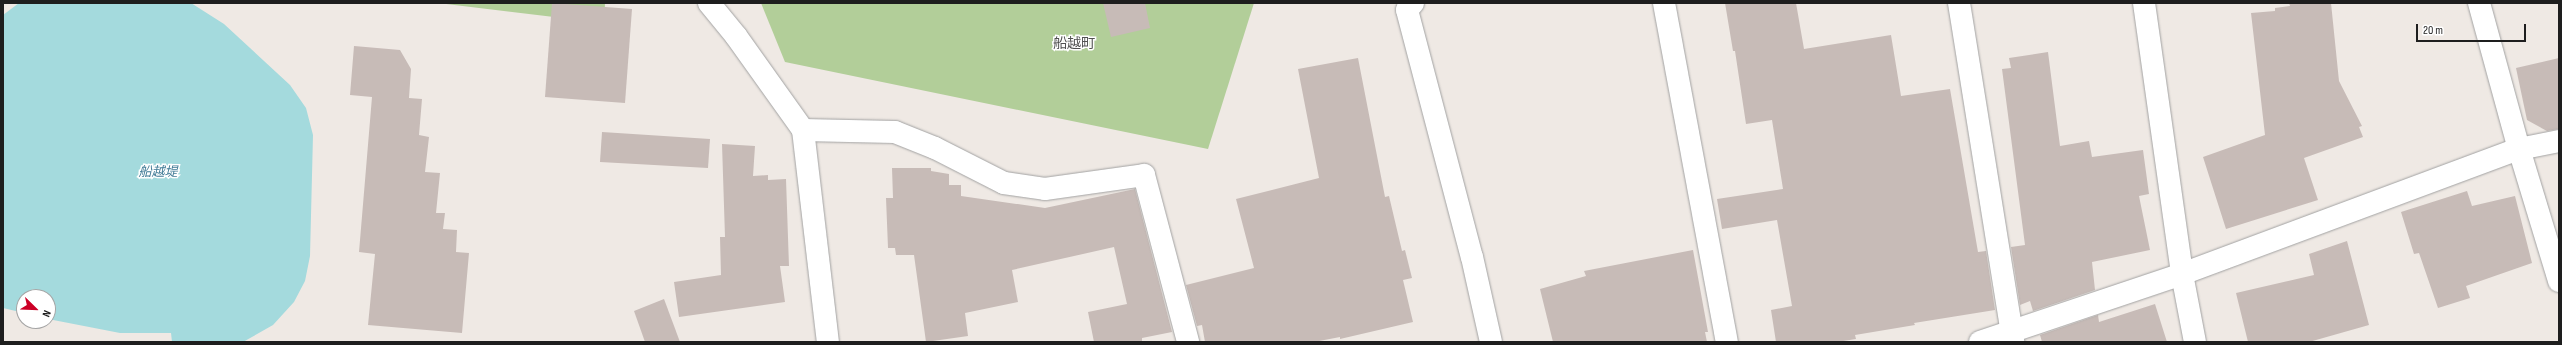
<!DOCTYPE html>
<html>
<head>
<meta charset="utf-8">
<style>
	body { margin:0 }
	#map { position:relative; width:2562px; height:345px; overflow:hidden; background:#efe9e4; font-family:"Sofia Sans Condensed","Noto Sans JP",sans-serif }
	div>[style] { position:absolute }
	.forest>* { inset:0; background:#b2ce99 }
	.water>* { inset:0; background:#a4dadd }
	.building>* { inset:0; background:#c7bbb7 }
	.roads { filter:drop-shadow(0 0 1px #a2a2a2) drop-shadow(0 0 1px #a2a2a2) }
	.street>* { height:22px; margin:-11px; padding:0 11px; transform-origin:11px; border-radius:11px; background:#fff }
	span { translate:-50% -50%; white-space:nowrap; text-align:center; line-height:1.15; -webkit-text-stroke:3px #fff; paint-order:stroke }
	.water-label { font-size:13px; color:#417b96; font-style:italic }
	.quarter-label { font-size:14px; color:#515151 }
	.frame { position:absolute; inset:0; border:4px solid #1e1e1e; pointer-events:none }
	.north { position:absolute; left:16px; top:289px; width:40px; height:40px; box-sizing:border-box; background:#fff; border:1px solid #a5a5a5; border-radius:50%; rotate:113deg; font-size:11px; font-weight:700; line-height:16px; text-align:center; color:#1e1e1e }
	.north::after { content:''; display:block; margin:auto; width:14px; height:18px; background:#cc0026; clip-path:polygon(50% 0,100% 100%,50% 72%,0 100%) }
	.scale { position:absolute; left:2416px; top:24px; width:110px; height:18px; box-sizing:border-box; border:2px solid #1e1e1e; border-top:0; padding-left:5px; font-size:12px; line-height:14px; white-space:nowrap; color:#1e1e1e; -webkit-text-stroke:3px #fff; paint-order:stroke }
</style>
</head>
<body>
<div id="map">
	<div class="forest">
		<div style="clip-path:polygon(438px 3px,605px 3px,604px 23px)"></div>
		<div style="clip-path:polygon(761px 3px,1254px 3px,1208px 149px,785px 62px)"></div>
	</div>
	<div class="water">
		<div style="clip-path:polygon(19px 3px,191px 3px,224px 24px,290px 85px,306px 108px,313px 135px,310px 256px,305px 281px,294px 302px,273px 325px,243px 342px,172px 342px,171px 333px,120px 333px,48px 319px,48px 297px,24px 297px,24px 313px,3px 308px,3px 15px)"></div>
	</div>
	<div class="building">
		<div style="clip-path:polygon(552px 3px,632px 9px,625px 103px,545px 97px)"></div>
		<div style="clip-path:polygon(1103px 3px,1145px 3px,1150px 28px,1111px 37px)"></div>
		<div style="clip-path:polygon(1725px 3px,1796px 3px,1804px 49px,1891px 35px,1901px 96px,1950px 89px,1978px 252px,1986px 251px,1995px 310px,1914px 323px,1915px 325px,1855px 335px,1856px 339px,1837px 342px,1776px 342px,1771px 310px,1792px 306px,1777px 220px,1722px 229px,1717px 199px,1783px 189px,1772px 120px,1746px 124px,1735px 51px,1733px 51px)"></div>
		<div style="clip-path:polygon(2289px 3px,2331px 3px,2339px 81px,2362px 126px,2359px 127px,2363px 137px,2304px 158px,2318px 200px,2226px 229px,2203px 157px,2265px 135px,2251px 13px,2275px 11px,2275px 8px,2290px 6px)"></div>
		<div style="clip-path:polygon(354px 46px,400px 50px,411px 69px,409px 98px,422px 99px,419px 135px,429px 137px,425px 172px,440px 173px,436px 213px,445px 213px,443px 229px,457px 230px,456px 252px,469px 253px,462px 333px,368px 325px,375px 254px,359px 252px,372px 97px,350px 95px)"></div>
		<div style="clip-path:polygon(2048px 52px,2060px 146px,2089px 141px,2092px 157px,2143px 150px,2149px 194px,2139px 196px,2150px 250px,2092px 262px,2095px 290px,2033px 311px,2030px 301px,2020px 305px,2011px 247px,2025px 245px,2002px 69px,2011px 68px,2009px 58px)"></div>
		<div style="clip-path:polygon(1358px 58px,1385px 197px,1389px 196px,1402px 251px,1405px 250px,1412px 278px,1403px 280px,1413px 322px,1340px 339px,1340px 337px,1314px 342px,1205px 342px,1202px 325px,1197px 326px,1186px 285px,1254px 268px,1236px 199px,1319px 178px,1298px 69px)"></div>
		<div style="clip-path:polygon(2559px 58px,2559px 129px,2547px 131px,2527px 120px,2516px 68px)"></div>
		<div style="clip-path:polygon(602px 132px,710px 139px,708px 168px,600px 162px)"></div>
		<div style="clip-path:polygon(722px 144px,755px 146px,753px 176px,768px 175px,768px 180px,786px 179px,789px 266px,780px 266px,785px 302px,679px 317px,674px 282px,721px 275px,720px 237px,725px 237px)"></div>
		<div style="clip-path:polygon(892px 168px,931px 168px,931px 171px,949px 174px,949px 185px,961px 185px,961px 196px,1045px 208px,1135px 189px,1172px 332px,1142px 338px,1142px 342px,1094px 342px,1088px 312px,1127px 304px,1114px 247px,1012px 270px,1018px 302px,965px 313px,968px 336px,926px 342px,914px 255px,896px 255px,895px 248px,888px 248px,886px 198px,893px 198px)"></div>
		<div style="clip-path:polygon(2467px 191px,2472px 206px,2515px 196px,2532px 263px,2466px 286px,2470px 298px,2438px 308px,2419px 253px,2414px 254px,2401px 212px)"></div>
		<div style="clip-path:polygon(2347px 241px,2369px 325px,2309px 342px,2248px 342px,2236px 293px,2314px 275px,2309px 254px)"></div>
		<div style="clip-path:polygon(1693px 250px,1708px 332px,1705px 332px,1707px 342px,1553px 342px,1540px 289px,1586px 276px,1584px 271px)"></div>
		<div style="clip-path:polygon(664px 299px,680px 342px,645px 342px,634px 311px)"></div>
		<div style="clip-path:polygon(2155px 304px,2167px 342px,2042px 342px,2040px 335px,2098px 315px,2099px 322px)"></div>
	</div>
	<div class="roads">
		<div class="street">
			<div style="left:709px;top:3px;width:43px;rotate:50.7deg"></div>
			<div style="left:736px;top:36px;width:115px;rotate:54.5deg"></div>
			<div style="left:803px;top:130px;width:213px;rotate:83.3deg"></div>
			<div style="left:1413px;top:3px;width:9px;rotate:131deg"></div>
			<div style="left:1407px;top:10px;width:255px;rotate:75.3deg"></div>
			<div style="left:1472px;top:257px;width:87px;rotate:77.4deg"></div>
			<div style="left:1664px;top:3px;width:345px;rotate:79.5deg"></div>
			<div style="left:1959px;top:3px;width:343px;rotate:80.9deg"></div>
			<div style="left:2144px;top:3px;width:274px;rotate:82deg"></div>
			<div style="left:2182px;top:274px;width:69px;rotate:79.2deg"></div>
			<div style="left:2479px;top:3px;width:151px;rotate:74.7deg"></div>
			<div style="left:2519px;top:149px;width:138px;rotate:73.1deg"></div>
			<div style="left:803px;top:130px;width:92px;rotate:1.2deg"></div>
			<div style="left:895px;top:132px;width:43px;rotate:21.8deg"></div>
			<div style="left:935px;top:148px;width:77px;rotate:26.9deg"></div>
			<div style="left:1004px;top:183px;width:41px;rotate:8.3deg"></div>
			<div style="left:1045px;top:189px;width:100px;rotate:-8deg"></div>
			<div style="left:1144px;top:175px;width:173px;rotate:75.2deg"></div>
			<div style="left:1980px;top:342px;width:213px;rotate:-18.6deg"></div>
			<div style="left:2182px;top:274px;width:359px;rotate:-20.4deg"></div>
			<div style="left:2519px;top:149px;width:41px;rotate:-11.3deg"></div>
		</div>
	</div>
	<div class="water-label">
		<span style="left:158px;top:172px">船越堤</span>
	</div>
	<div class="quarter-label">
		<span style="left:1074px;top:44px">船越町</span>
	</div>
	<div class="frame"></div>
	<div class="north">N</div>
	<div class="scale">20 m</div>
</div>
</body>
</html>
